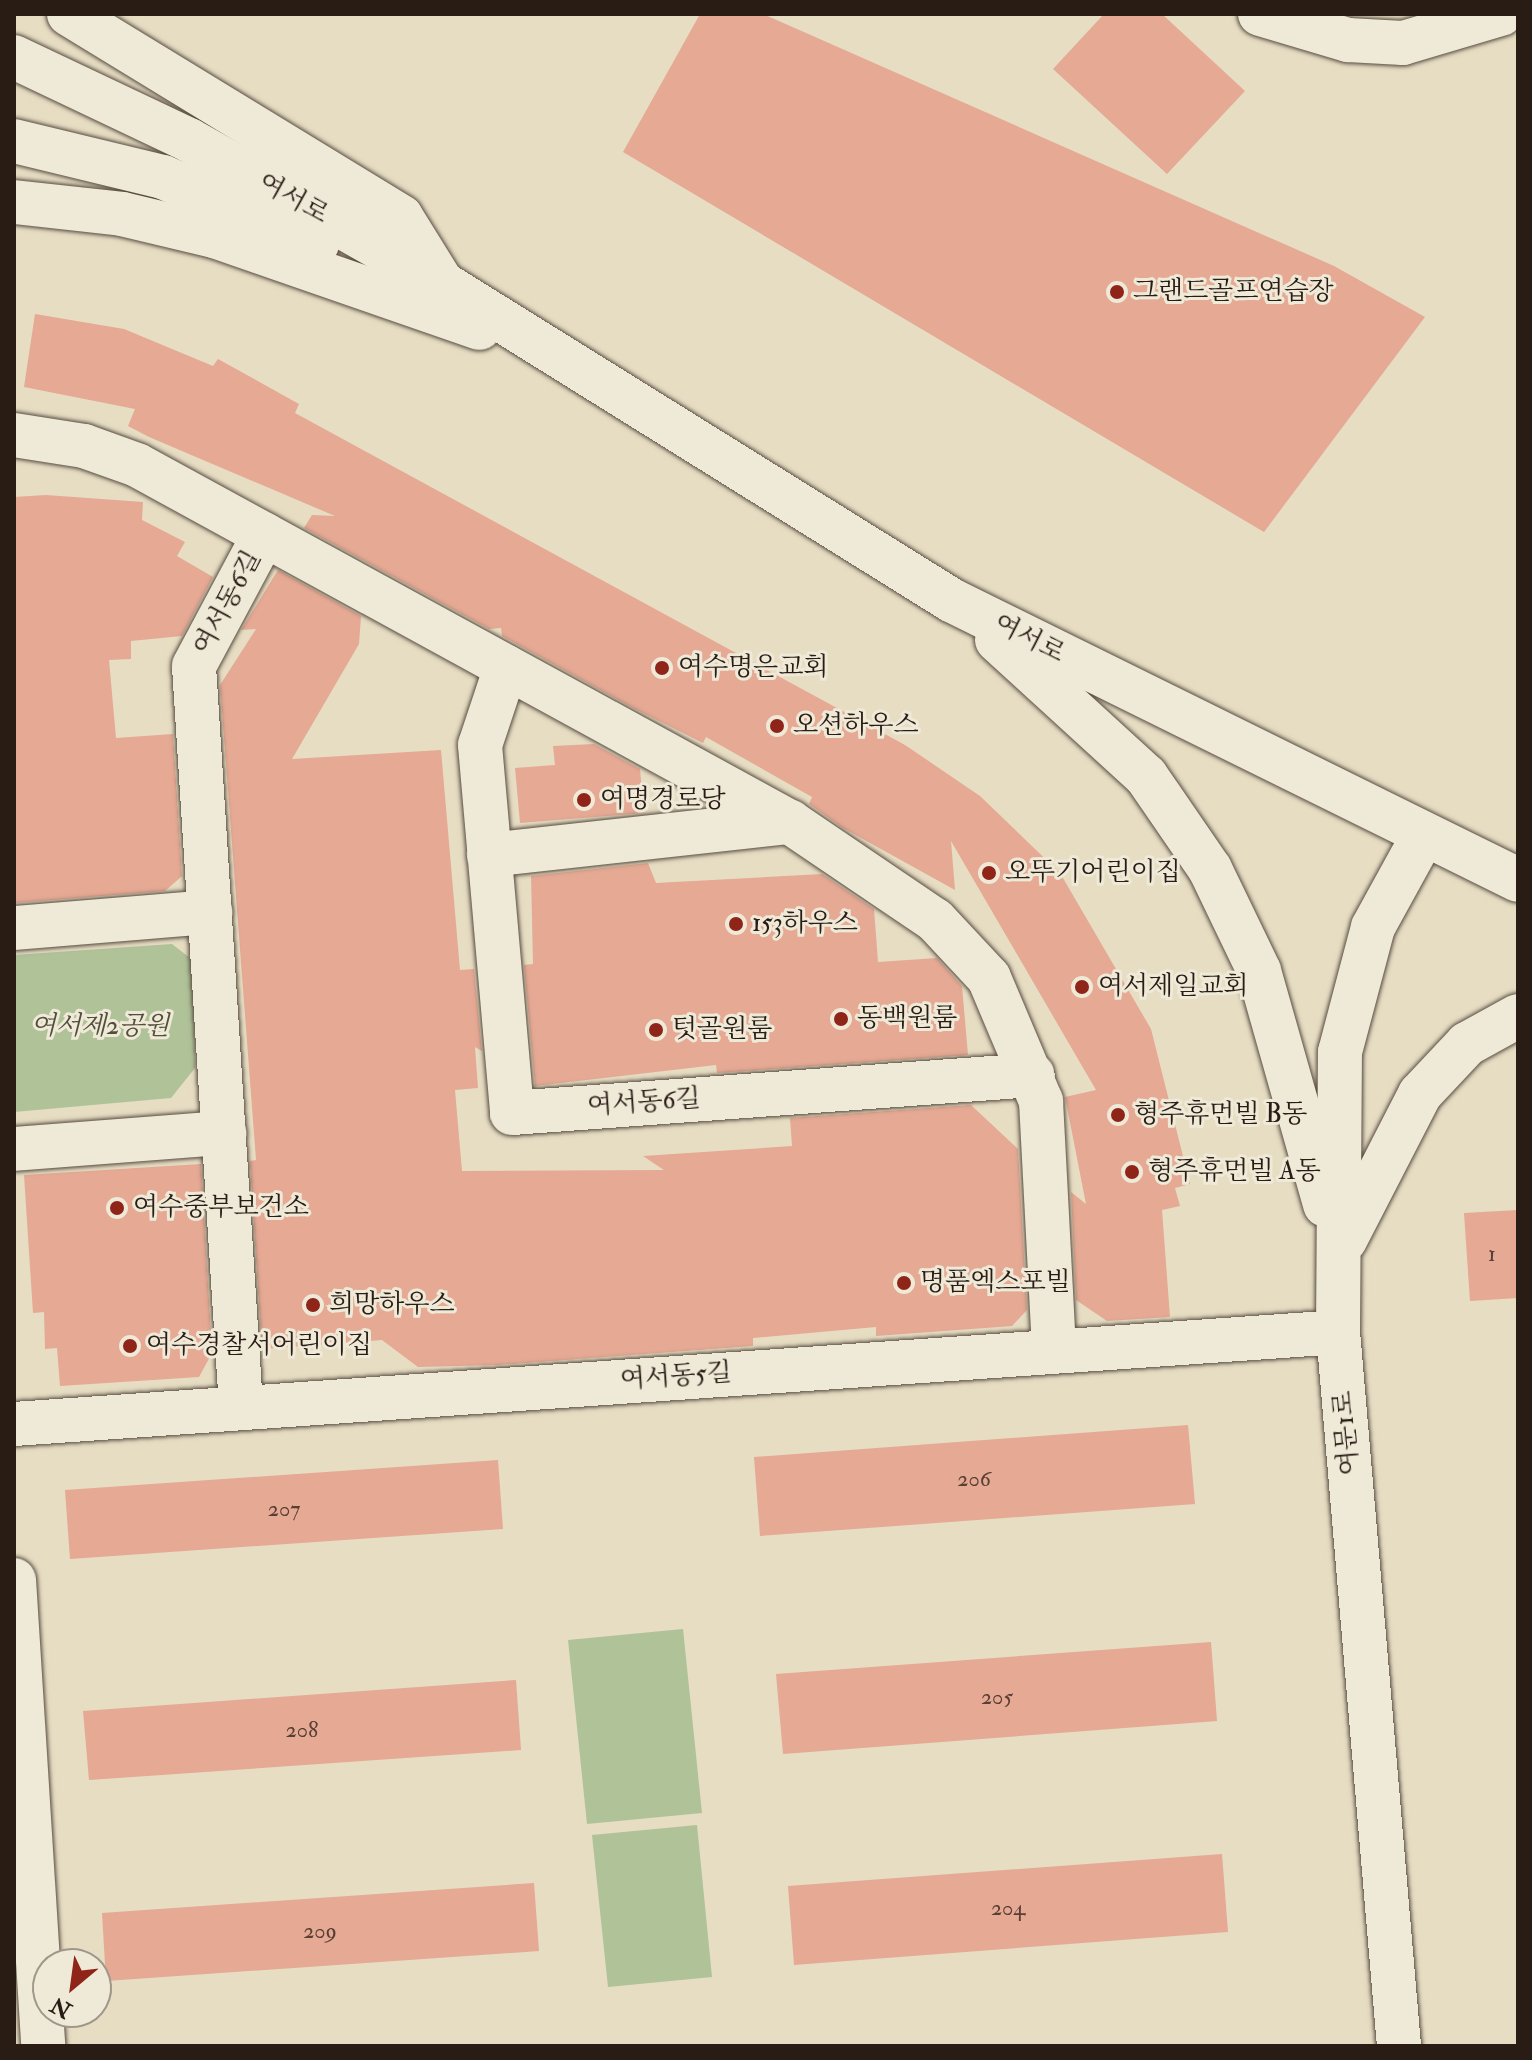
<!DOCTYPE html>
<html>
<head>
<meta charset="utf-8">
<style>
	body { margin:0 }
	#map { position:relative; width:1532px; height:2060px; overflow:hidden; background:#e6ddc3; font-family:"IM FELL Double Pica","Noto Serif KR",serif }
	div>[style] { position:absolute }
	.green>* { inset:0; background:#b0c298 }
	.building>* { inset:0; background:#e5a994 }
	.roads { filter:drop-shadow(0 0 2px #584c40) drop-shadow(0 0 2px #584c40) }
	.minor>* { height:44px; margin:-22px; padding:0 22px; transform-origin:22px; border-radius:22px; background:#efe9d8 }
	.tertiary>* { height:44px; margin:-22px; padding:0 22px; transform-origin:22px; border-radius:22px; background:#efe9d8 }
	.dots>* { width:22px; height:22px; translate:-50% -50%; box-sizing:border-box; border:4px solid #efe9d8; border-radius:50% }
	span { translate:-50% -50%; white-space:nowrap; text-align:center; line-height:1.15; -webkit-text-stroke:6px #efe9d8; paint-order:stroke }
	.number-label { font-size:22px; color:#583f35 }
	.number-label span { -webkit-text-stroke-width:0 }
	.street-label { font-size:26px; color:#291c15 }
	.poi-label { font-size:26px; color:#291c15 }
	.left { translate:0 -50%; text-align:left }
	.park-label { font-size:26px; color:#524e3c; font-style:italic }
	.frame { position:absolute; inset:0; border:16px solid #291c15; pointer-events:none }
	.north { position:absolute; left:32px; top:1948px; width:80px; height:80px; box-sizing:border-box; background:#efe9d8; border:2px solid #a0978a; border-radius:50%; rotate:209deg; font-size:22px; font-weight:700; line-height:32px; text-align:center; color:#291c15 }
	.north::after { content:''; display:block; margin:auto; width:28px; height:36px; background:#8f2418; clip-path:polygon(50% 0,100% 100%,50% 72%,0 100%) }
</style>
</head>
<body>
<div id="map">
	<div class="green">
		<div style="clip-path:polygon(172px 944px,194px 961px,195px 1068px,171px 1098px,14px 1112px,14px 955px)"></div>
		<div style="clip-path:polygon(683px 1629px,702px 1813px,587px 1824px,568px 1640px)"></div>
		<div style="clip-path:polygon(697px 1825px,712px 1977px,608px 1987px,592px 1835px)"></div>
	</div>
	<div class="building">
		<div style="clip-path:polygon(700px 14px,763px 14px,1334px 266px,1425px 317px,1264px 532px,623px 152px)"></div>
		<div style="clip-path:polygon(1104px 14px,1162px 14px,1245px 91px,1167px 174px,1053px 69px)"></div>
		<div style="clip-path:polygon(35px 314px,124px 329px,213px 366px,218px 359px,299px 404px,295px 413px,905px 745px,980px 796px,1060px 873px,1151px 1029px,1190px 1184px,1175px 1188px,1180px 1206px,1162px 1210px,1170px 1317px,1107px 1321px,1076px 1300px,1071px 1192px,1086px 1204px,1065px 1097px,1096px 1090px,951px 841px,955px 890px,843px 828px,809px 804px,812px 797px,706px 737px,703px 743px,635px 709px,502px 636px,501px 628px,489px 629px,304px 528px,312px 515px,335px 516px,149px 437px,128px 426px,135px 409px,24px 387px)"></div>
		<div style="clip-path:polygon(46px 495px,143px 502px,142px 520px,185px 542px,177px 556px,213px 577px,182px 636px,131px 641px,131px 659px,109px 660px,116px 738px,173px 734px,182px 876px,165px 891px,14px 903px,14px 497px)"></div>
		<div style="clip-path:polygon(278px 570px,361px 616px,359px 644px,292px 759px,441px 750px,460px 970px,474px 969px,482px 1051px,475px 1047px,478px 1088px,455px 1090px,462px 1171px,664px 1170px,643px 1156px,792px 1146px,790px 1118px,971px 1105px,1018px 1149px,1027px 1310px,1012px 1326px,876px 1336px,876px 1327px,753px 1338px,753px 1346px,497px 1365px,418px 1367px,382px 1340px,262px 1349px,250px 1161px,256px 1160px,220px 685px,256px 629px,241px 630px)"></div>
		<div style="clip-path:polygon(594px 744px,640px 769px,644px 813px,520px 823px,515px 768px,555px 765px,553px 746px)"></div>
		<div style="clip-path:polygon(648px 863px,656px 883px,822px 874px,874px 909px,878px 962px,937px 958px,962px 986px,968px 1055px,717px 1073px,716px 1065px,535px 1086px,524px 965px,533px 964px,531px 876px)"></div>
		<div style="clip-path:polygon(201px 1164px,212px 1353px,199px 1377px,60px 1386px,57px 1348px,45px 1349px,44px 1312px,33px 1313px,24px 1175px)"></div>
		<div style="clip-path:polygon(1518px 1210px,1518px 1298px,1470px 1301px,1464px 1213px)"></div>
		<div style="clip-path:polygon(1188px 1425px,1195px 1504px,760px 1536px,754px 1457px)"></div>
		<div style="clip-path:polygon(498px 1460px,503px 1529px,70px 1559px,65px 1490px)"></div>
		<div style="clip-path:polygon(1211px 1642px,1217px 1721px,783px 1754px,776px 1674px)"></div>
		<div style="clip-path:polygon(516px 1680px,521px 1750px,89px 1780px,83px 1711px)"></div>
		<div style="clip-path:polygon(1222px 1854px,1228px 1932px,794px 1965px,788px 1886px)"></div>
		<div style="clip-path:polygon(534px 1883px,539px 1951px,106px 1981px,102px 1913px)"></div>
	</div>
	<div class="roads">
		<div class="minor">
			<div style="left:1260px;top:14px;width:92px;rotate:16.5deg"></div>
			<div style="left:1348px;top:40px;width:55px;rotate:3.1deg"></div>
			<div style="left:1403px;top:43px;width:102px;rotate:-16.5deg"></div>
			<div style="left:14px;top:435px;width:71px;rotate:8.9deg"></div>
			<div style="left:84px;top:446px;width:56px;rotate:19.7deg"></div>
			<div style="left:137px;top:465px;width:744px;rotate:28.67deg"></div>
			<div style="left:790px;top:822px;width:175px;rotate:34.1deg"></div>
			<div style="left:935px;top:920px;width:79px;rotate:47deg"></div>
			<div style="left:989px;top:978px;width:134px;rotate:67.1deg"></div>
			<div style="left:1041px;top:1101px;width:250px;rotate:87deg"></div>
			<div style="left:506px;top:667px;width:82px;rotate:108.4deg"></div>
			<div style="left:480px;top:745px;width:369px;rotate:85deg"></div>
			<div style="left:512px;top:1113px;width:522px;rotate:-4.17deg"></div>
			<div style="left:489px;top:855px;width:303px;rotate:-6.3deg"></div>
			<div style="left:14px;top:928px;width:197px;rotate:-4.7deg"></div>
			<div style="left:14px;top:1149px;width:211px;rotate:-4.4deg"></div>
			<div style="left:241px;top:1407px;width:742px;rotate:-93.63deg"></div>
			<div style="left:194px;top:666px;width:149px;rotate:-61.9deg"></div>
			<div style="left:14px;top:1424px;width:1327px;rotate:-3.97deg"></div>
			<div style="left:14px;top:1580px;width:467px;rotate:86.4deg"></div>
		</div>
		<div class="tertiary">
			<div style="left:69px;top:14px;width:389px;rotate:31.4deg"></div>
			<div style="left:401px;top:217px;width:72px;rotate:58.1deg"></div>
			<div style="left:14px;top:57px;width:194px;rotate:25.4deg"></div>
			<div style="left:189px;top:140px;width:291px;rotate:29.5deg"></div>
			<div style="left:442px;top:283px;width:600px;rotate:31.91deg"></div>
			<div style="left:951px;top:600px;width:632px;rotate:26.28deg"></div>
			<div style="left:14px;top:141px;width:153px;rotate:13.6deg"></div>
			<div style="left:163px;top:177px;width:168px;rotate:23.5deg"></div>
			<div style="left:14px;top:202px;width:109px;rotate:6.3deg"></div>
			<div style="left:122px;top:214px;width:95px;rotate:13.4deg"></div>
			<div style="left:214px;top:236px;width:281px;rotate:19.1deg"></div>
			<div style="left:997px;top:640px;width:202px;rotate:42.4deg"></div>
			<div style="left:1146px;top:776px;width:113px;rotate:55.5deg"></div>
			<div style="left:1210px;top:869px;width:113px;rotate:64.3deg"></div>
			<div style="left:1259px;top:971px;width:243px;rotate:74.2deg"></div>
			<div style="left:1345px;top:1240px;width:164px;rotate:-62.8deg"></div>
			<div style="left:1420px;top:1094px;width:69px;rotate:-46.8deg"></div>
			<div style="left:1467px;top:1044px;width:58px;rotate:-28.8deg"></div>
			<div style="left:1399px;top:2046px;width:717px;rotate:-94.88deg"></div>
			<div style="left:1338px;top:1332px;width:280px;rotate:-89.6deg"></div>
			<div style="left:1340px;top:1052px;width:129px;rotate:-75.2deg"></div>
			<div style="left:1373px;top:927px;width:104px;rotate:-61.2deg"></div>
		</div>
	</div>
	<div class="dots">
		<div style="left:1117px;top:292px;background:#8f2418"></div>
		<div style="left:662px;top:668px;background:#8f2418"></div>
		<div style="left:777px;top:726px;background:#8f2418"></div>
		<div style="left:584px;top:800px;background:#8f2418"></div>
		<div style="left:989px;top:873px;background:#8f2418"></div>
		<div style="left:736px;top:924px;background:#8f2418"></div>
		<div style="left:1082px;top:987px;background:#8f2418"></div>
		<div style="left:841px;top:1019px;background:#8f2418"></div>
		<div style="left:656px;top:1030px;background:#8f2418"></div>
		<div style="left:1118px;top:1115px;background:#8f2418"></div>
		<div style="left:1132px;top:1172px;background:#8f2418"></div>
		<div style="left:117px;top:1208px;background:#8f2418"></div>
		<div style="left:904px;top:1283px;background:#8f2418"></div>
		<div style="left:313px;top:1305px;background:#8f2418"></div>
		<div style="left:130px;top:1346px;background:#8f2418"></div>
	</div>
	<div class="number-label">
		<span style="left:1492px;top:1255px">1</span>
		<span style="left:974px;top:1480px">206</span>
		<span style="left:284px;top:1510px">207</span>
		<span style="left:997px;top:1698px">205</span>
		<span style="left:302px;top:1731px">208</span>
		<span style="left:1008px;top:1909px">204</span>
		<span style="left:320px;top:1932px">209</span>
	</div>
	<div class="street-label">
		<span style="left:293px;top:199px;rotate:29deg">여서로</span>
		<span style="left:228px;top:603px;rotate:-62deg">여서동6길</span>
		<span style="left:1029px;top:639px;rotate:27deg">여서로</span>
		<span style="left:644px;top:1103px;rotate:-4deg">여서동6길</span>
		<span style="left:676px;top:1377px;rotate:-4deg">여서동5길</span>
		<span style="left:1347px;top:1433px;rotate:-95deg">여문1로</span>
	</div>
	<div class="poi-label">
		<span class="left" style="left:1133px;top:292px">그랜드골프연습장</span>
		<span class="left" style="left:678px;top:668px">여수명은교회</span>
		<span class="left" style="left:793px;top:726px">오션하우스</span>
		<span class="left" style="left:600px;top:800px">여명경로당</span>
		<span class="left" style="left:1005px;top:873px">오뚜기어린이집</span>
		<span class="left" style="left:752px;top:924px">153하우스</span>
		<span class="left" style="left:1098px;top:987px">여서제일교회</span>
		<span class="left" style="left:857px;top:1019px">동백원룸</span>
		<span class="left" style="left:672px;top:1030px">텃골원룸</span>
		<span class="left" style="left:1134px;top:1115px">형주휴먼빌 B동</span>
		<span class="left" style="left:1148px;top:1172px">형주휴먼빌 A동</span>
		<span class="left" style="left:133px;top:1208px">여수중부보건소</span>
		<span class="left" style="left:920px;top:1283px">명품엑스포빌</span>
		<span class="left" style="left:329px;top:1305px">희망하우스</span>
		<span class="left" style="left:146px;top:1346px">여수경찰서어린이집</span>
	</div>
	<div class="park-label">
		<span style="left:100px;top:1027px">여서제2공원</span>
	</div>
	<div class="frame"></div>
	<div class="north">N</div>
</div>
</body>
</html>
